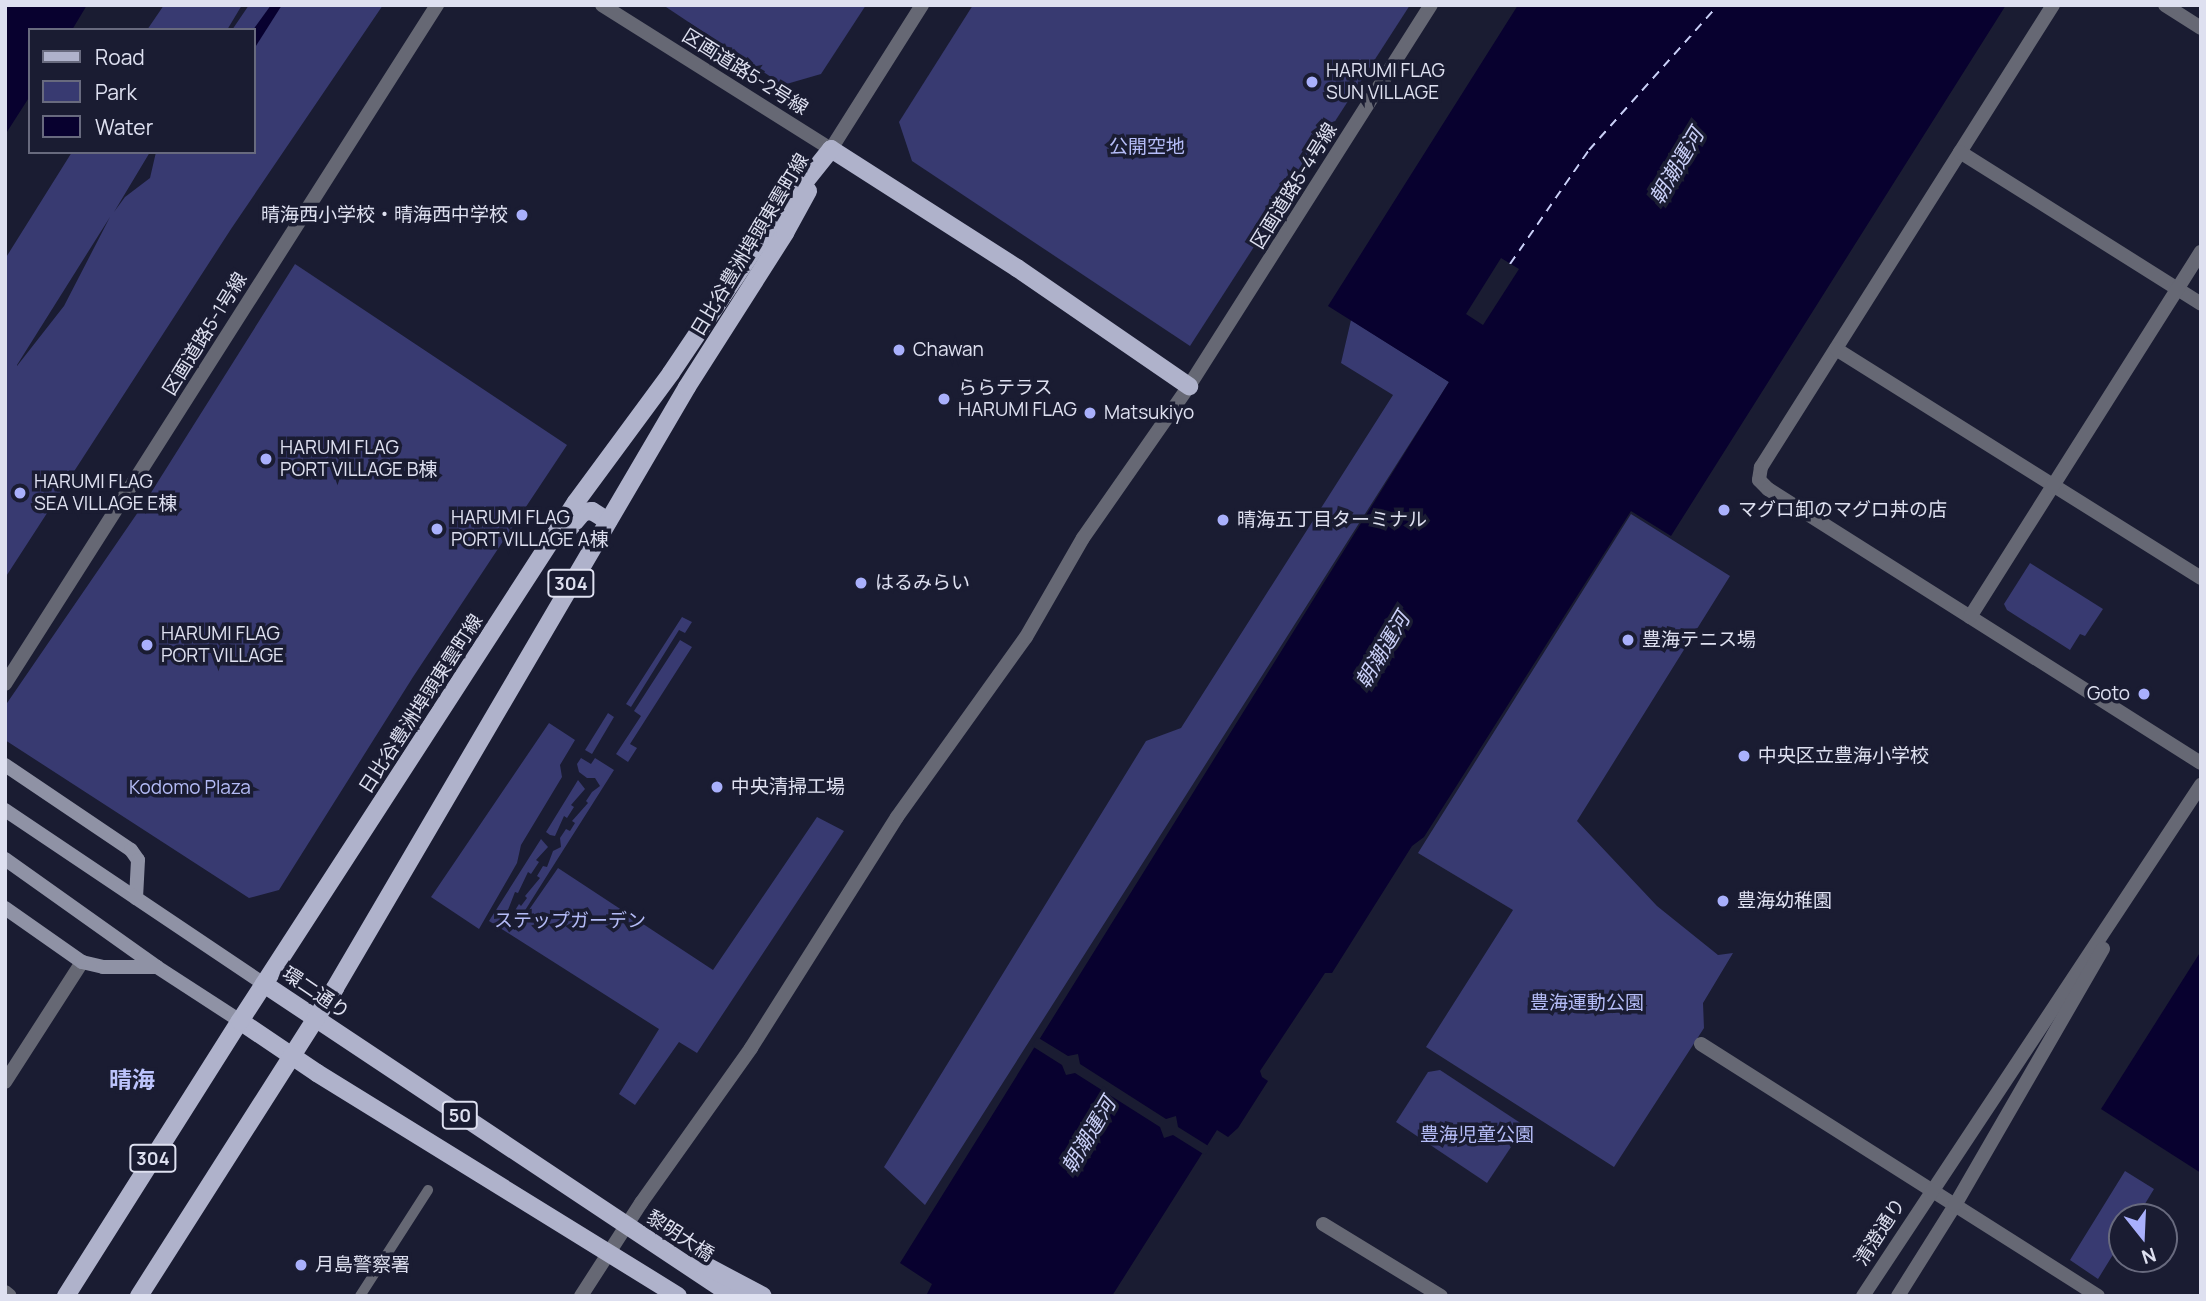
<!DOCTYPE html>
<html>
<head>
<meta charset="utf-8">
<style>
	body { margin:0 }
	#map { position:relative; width:2206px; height:1301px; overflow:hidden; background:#1a1c32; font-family:Manrope,"Noto Sans JP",sans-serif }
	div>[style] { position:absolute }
	.green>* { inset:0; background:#383a71 }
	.water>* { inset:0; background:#08012f }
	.pier>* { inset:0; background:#1a1c32 }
	.ferry>* { height:2px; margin-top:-1px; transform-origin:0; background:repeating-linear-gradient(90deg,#cad0f8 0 9px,transparent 0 16px) }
	.pedestrian>* { height:10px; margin:-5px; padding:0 5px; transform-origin:5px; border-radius:5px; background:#666874 }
	.tertiary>* { height:14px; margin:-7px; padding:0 7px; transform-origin:7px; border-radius:7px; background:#666874 }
	.secondary>* { height:14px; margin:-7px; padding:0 7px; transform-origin:7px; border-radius:7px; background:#8f92a5 }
	.primary>* { height:18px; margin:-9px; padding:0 9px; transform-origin:9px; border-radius:9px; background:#afb2cb }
	.dots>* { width:19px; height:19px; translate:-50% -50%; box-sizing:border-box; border:4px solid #1a1c32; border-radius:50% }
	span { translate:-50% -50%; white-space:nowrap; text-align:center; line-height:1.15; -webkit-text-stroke:7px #1a1c32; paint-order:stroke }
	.shield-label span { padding:2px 5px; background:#1a1c32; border:2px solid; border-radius:5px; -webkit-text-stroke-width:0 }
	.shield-label { font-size:18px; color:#dee0f0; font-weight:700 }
	.poi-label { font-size:19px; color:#dee0f0 }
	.left { translate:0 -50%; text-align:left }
	.right { translate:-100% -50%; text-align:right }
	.street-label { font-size:19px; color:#dee0f0 }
	.park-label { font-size:19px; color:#b5bcf7 }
	.water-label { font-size:21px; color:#cad0f8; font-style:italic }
	.quarter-label { font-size:23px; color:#bcc3fc; font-weight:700 }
	.frame { position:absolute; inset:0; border:7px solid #dee0f0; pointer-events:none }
	.legend { position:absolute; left:28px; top:28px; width:228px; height:126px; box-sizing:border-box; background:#1a1c32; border:2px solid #686a7e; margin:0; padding:9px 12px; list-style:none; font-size:21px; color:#dee0f0 }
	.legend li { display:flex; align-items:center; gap:14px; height:35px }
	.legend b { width:35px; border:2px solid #686a7e }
	.north { position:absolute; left:2108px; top:1203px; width:70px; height:70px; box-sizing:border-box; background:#1a1c32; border:2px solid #686a7e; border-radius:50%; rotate:162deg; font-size:19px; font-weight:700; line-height:28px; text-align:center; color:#dee0f0 }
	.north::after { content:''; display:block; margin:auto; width:24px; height:32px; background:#a9b0fc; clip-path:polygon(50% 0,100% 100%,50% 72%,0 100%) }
</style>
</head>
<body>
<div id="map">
	<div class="green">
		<div style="clip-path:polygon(164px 5px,242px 5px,227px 30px,147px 30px)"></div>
		<div style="clip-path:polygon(evenodd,249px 5px,383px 5px,231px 229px,5px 578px,5px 259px,72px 152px,150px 152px,114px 212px,125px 197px,150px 178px,156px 152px,254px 152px,254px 30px,232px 30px,249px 5px,110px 217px,64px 306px,17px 366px,17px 365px,110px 217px)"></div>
		<div style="clip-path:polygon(663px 5px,866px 5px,821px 74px,783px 85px)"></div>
		<div style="clip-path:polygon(973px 5px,1410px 5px,1190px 346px,912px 161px,899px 122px)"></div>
		<div style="clip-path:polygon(295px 264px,567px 445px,413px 677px,279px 890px,249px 898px,5px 740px,5px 706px,147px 499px)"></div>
		<div style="clip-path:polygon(1351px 320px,1449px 382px,925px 1205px,884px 1167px,1146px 741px,1181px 728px,1393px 395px,1341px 363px)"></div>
		<div style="clip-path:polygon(1631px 514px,1730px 576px,1577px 821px,1657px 906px,1718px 955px,1733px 953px,1703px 1003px,1704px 1028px,1614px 1167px,1426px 1047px,1513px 910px,1418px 853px)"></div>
		<div style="clip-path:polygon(2030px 563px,2103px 609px,2085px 636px,2080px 634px,2070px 650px,2007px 610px,2004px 604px)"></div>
		<div style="clip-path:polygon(682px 617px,692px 622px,685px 633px,679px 630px,631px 707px,626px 704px)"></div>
		<div style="clip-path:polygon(680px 640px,692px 647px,630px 744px,637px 748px,628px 762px,616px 754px,641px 716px,634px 711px)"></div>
		<div style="clip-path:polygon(608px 713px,614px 717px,592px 754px,585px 750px)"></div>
		<div style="clip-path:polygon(549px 723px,575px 740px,560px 765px,562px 777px,521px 845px,517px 863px,479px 929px,431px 897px)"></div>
		<div style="clip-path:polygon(581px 758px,591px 764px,595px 758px,614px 770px,517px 923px,514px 912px,519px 904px,521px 906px,527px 898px,525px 896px,540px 878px,537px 876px,543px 866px,547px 867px,553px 851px,561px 847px,560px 838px,566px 829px,570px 831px,575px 823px,572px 821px,588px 803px,586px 801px,592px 792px,600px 786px,595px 778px,587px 778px,579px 772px,577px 764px)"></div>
		<div style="clip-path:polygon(578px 780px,585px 789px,571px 805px,574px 807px,567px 818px,564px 816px,555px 836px,550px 835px,546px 832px)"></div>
		<div style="clip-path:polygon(817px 817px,844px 831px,697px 1053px,679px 1042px,635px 1105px,619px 1094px,659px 1029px,489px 921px,541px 839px,548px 847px,536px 860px,539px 862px,531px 874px,528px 872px,518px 893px,515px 892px,508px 910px,501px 912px,501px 923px,515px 930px,558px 868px,713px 970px)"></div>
		<div style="clip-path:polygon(1440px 1070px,1525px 1126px,1487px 1183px,1396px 1122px,1428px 1072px)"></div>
		<div style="clip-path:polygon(2125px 1171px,2154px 1189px,2137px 1217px,2122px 1217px,2122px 1240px,2098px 1279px,2070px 1260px)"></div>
	</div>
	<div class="water">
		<div style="clip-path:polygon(5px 5px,87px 5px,72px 30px,30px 30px,30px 96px,5px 135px)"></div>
		<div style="clip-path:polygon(271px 5px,282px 5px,254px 49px,253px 30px)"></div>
		<div style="clip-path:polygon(1518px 5px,2006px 5px,1671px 536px,1631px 511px,1424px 837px,1412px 846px,1332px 973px,1325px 973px,1260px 1071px,1262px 1077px,1268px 1081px,1238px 1128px,1228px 1137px,1217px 1130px,1112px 1296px,926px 1296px,932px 1284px,900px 1263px,1449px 382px,1328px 306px)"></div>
		<div style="clip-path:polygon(2201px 951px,2201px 1173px,2101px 1109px)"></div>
	</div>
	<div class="pier">
		<div style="clip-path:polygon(1501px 258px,1519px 269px,1483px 325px,1466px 314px)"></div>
		<div style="clip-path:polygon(1037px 1037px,1068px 1056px,1078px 1054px,1080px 1064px,1166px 1119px,1176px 1116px,1178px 1127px,1210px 1147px,1205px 1155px,1173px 1135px,1164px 1138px,1160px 1127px,1075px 1073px,1066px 1075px,1062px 1065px,1032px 1046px)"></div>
	</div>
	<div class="ferry">
		<div style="left:1510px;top:264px;width:139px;rotate:-55.3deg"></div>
		<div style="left:1589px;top:150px;width:194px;rotate:-48.3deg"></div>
	</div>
	<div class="pedestrian">
		<div style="left:360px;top:1296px;width:126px;rotate:-57.3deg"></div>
	</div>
	<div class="tertiary">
		<div style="left:602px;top:5px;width:271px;rotate:32.2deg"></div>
		<div style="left:831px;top:149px;width:170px;rotate:-57.7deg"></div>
		<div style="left:2053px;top:5px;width:547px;rotate:122.29deg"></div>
		<div style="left:1761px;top:467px;width:13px;rotate:99deg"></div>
		<div style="left:1759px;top:480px;width:13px;rotate:45deg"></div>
		<div style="left:1768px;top:489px;width:512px;rotate:32.33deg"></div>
		<div style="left:2165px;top:5px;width:43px;rotate:32.6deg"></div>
		<div style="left:1960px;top:152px;width:285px;rotate:32.2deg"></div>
		<div style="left:1836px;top:349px;width:431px;rotate:32.1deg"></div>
		<div style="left:1970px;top:617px;width:432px;rotate:-57.7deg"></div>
		<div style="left:5px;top:684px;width:805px;rotate:-57.53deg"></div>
		<div style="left:1701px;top:1044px;width:470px;rotate:32.4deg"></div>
		<div style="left:5px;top:1082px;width:143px;rotate:-57.3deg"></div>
		<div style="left:1323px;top:1224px;width:138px;rotate:31.4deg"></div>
		<div style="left:5px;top:1292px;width:6px;rotate:39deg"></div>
		<div style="left:581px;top:1296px;width:111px;rotate:-57.2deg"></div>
		<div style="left:641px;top:1203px;width:190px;rotate:-54.6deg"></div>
		<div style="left:751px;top:1048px;width:273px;rotate:-57.7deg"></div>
		<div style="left:897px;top:817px;width:221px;rotate:-54.4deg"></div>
		<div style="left:1026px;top:637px;width:114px;rotate:-60.1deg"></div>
		<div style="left:1083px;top:538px;width:185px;rotate:-55.1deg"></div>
		<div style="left:1189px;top:386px;width:451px;rotate:-57.6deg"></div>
		<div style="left:1863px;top:1296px;width:613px;rotate:-56.52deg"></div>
		<div style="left:1898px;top:1296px;width:107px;rotate:-57.9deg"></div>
		<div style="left:1955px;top:1205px;width:296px;rotate:-60deg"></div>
	</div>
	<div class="secondary">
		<div style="left:5px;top:765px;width:152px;rotate:34deg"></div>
		<div style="left:131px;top:850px;width:12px;rotate:55deg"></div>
		<div style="left:138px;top:860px;width:38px;rotate:93deg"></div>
		<div style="left:5px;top:810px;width:312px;rotate:33.9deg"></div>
		<div style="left:5px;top:859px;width:186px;rotate:35.4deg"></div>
		<div style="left:157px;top:967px;width:99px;rotate:33deg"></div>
		<div style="left:5px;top:908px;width:94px;rotate:35deg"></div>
		<div style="left:82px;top:962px;width:22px;rotate:13deg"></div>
		<div style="left:103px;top:967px;width:54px"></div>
	</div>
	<div class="primary">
		<div style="left:831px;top:149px;width:221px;rotate:32.6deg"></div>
		<div style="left:1017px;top:268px;width:209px;rotate:34.5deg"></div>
		<div style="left:568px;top:530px;width:23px;rotate:-50deg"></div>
		<div style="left:583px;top:512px;width:9px;rotate:-6deg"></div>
		<div style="left:592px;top:511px;width:19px;rotate:32deg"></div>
		<div style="left:264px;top:984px;width:563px;rotate:33.63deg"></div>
		<div style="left:240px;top:1021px;width:93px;rotate:34deg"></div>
		<div style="left:317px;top:1073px;width:424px;rotate:31.7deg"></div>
		<div style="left:699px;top:1262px;width:72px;rotate:28deg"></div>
		<div style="left:66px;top:1296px;width:325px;rotate:-57.7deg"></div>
		<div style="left:240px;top:1021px;width:618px;rotate:-57.08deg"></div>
		<div style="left:576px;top:502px;width:160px;rotate:-53.6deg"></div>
		<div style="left:671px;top:373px;width:179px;rotate:-56.1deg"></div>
		<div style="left:771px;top:224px;width:96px;rotate:-51.3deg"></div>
		<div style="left:139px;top:1296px;width:365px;rotate:-57.5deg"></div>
		<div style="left:335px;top:988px;width:696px;rotate:-59.64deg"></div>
		<div style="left:687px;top:387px;width:183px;rotate:-57.5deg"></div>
		<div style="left:785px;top:233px;width:48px;rotate:-61.3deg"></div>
	</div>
	<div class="dots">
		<div style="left:1312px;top:82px;background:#a9b0fc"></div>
		<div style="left:522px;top:215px;background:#a9b0fc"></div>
		<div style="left:899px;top:350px;background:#a9b0fc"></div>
		<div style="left:944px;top:399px;background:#a9b0fc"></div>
		<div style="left:1090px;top:413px;background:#a9b0fc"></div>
		<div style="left:266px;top:459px;background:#a9b0fc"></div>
		<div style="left:20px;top:493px;background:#a9b0fc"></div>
		<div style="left:1724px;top:510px;background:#a9b0fc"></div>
		<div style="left:1223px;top:520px;background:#a9b0fc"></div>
		<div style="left:437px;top:529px;background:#a9b0fc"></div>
		<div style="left:861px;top:583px;background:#a9b0fc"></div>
		<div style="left:1628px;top:640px;background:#a9b0fc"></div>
		<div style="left:147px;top:645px;background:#a9b0fc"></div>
		<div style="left:2144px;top:694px;background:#a9b0fc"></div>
		<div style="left:1744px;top:756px;background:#a9b0fc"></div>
		<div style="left:717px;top:787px;background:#a9b0fc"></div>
		<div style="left:1723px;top:901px;background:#a9b0fc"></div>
		<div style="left:301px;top:1265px;background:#a9b0fc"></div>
	</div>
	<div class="shield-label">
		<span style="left:571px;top:583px">304</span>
		<span style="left:460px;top:1115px">50</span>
		<span style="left:153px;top:1158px">304</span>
	</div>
	<div class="poi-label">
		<span class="left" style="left:1326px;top:82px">HARUMI FLAG<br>SUN VILLAGE</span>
		<span class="right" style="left:508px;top:215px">晴海西小学校・晴海西中学校</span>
		<span class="left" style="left:913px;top:350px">Chawan</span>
		<span class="left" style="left:958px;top:399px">ららテラス<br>HARUMI FLAG</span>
		<span class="left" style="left:1104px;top:413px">Matsukiyo</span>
		<span class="left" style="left:280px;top:459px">HARUMI FLAG<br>PORT VILLAGE B棟</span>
		<span class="left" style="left:34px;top:493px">HARUMI FLAG<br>SEA VILLAGE E棟</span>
		<span class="left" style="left:1738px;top:510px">マグロ卸のマグロ丼の店</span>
		<span class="left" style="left:451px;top:529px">HARUMI FLAG<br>PORT VILLAGE A棟</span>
		<span class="left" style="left:1237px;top:520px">晴海五丁目ターミナル</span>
		<span class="left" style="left:875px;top:583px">はるみらい</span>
		<span class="left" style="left:161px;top:645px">HARUMI FLAG<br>PORT VILLAGE</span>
		<span class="left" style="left:1642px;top:640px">豊海テニス場</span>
		<span class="right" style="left:2130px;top:694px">Goto</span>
		<span class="left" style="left:1758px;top:756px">中央区立豊海小学校</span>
		<span class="left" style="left:731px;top:787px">中央清掃工場</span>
		<span class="left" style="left:1737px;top:901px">豊海幼稚園</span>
		<span class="left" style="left:315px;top:1265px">月島警察署</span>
	</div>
	<div class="street-label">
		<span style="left:745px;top:72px;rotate:32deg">区画道路5-2号線</span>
		<span style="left:1294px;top:186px;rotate:-58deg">区画道路5-4号線</span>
		<span style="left:750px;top:245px;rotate:-59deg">日比谷豊洲埠頭東雲町線</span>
		<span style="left:205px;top:334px;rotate:-58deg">区画道路5-1号線</span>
		<span style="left:421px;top:704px;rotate:-57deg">日比谷豊洲埠頭東雲町線</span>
		<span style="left:316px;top:993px;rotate:34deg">環二通り</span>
		<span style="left:1880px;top:1232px;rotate:-57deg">清澄通り</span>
		<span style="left:680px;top:1236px;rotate:33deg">黎明大橋</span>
	</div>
	<div class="park-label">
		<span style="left:1147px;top:147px">公開空地</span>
		<span style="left:190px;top:788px">Kodomo Plaza</span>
		<span style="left:570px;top:921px">ステップガーデン</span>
		<span style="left:1587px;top:1003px">豊海運動公園</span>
		<span style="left:1477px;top:1135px">豊海児童公園</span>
	</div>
	<div class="water-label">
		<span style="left:1676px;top:166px;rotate:-59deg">朝潮運河</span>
		<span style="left:1382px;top:650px;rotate:-59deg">朝潮運河</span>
		<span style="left:1088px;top:1135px;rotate:-59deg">朝潮運河</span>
	</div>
	<div class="quarter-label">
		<span style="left:132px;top:1079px">晴海</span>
	</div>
	<div class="frame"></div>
	<ul class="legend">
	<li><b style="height:9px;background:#afb2cb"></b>Road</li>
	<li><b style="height:19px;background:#383a71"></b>Park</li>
	<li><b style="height:19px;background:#08012f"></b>Water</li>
	</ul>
	<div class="north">N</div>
</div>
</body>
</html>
